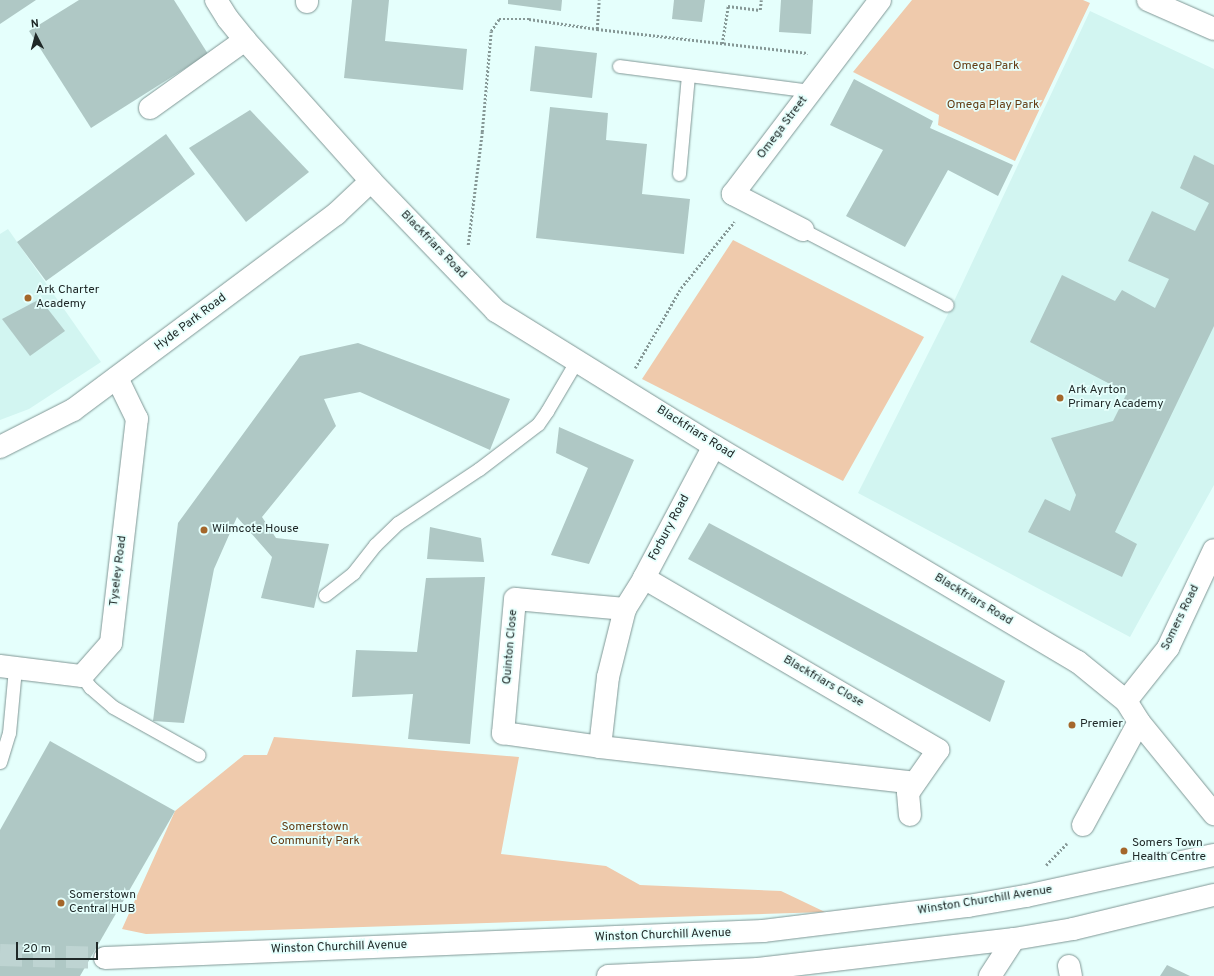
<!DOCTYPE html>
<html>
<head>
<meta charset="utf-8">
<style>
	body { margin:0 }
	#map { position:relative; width:1214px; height:976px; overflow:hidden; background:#e5fffc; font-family:Overpass,sans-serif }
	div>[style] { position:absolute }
	.built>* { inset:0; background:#d2f5f1 }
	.green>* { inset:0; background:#efcaac }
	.building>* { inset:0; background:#afc8c5 }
	.primary-tunnel>* { height:22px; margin-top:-11px; transform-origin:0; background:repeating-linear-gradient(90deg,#bed4d2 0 22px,transparent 0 33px) }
	.path>* { height:2.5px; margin-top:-1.25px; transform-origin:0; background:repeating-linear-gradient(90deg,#869896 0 2px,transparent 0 4px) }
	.roads { filter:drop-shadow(0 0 1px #809795) drop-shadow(0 0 1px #809795) }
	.service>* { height:13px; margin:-6.5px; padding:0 6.5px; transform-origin:6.5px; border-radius:6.5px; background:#fff }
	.minor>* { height:22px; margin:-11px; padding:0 11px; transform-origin:11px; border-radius:11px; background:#fff }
	.primary>* { height:22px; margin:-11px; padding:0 11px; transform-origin:11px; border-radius:11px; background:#fff }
	.dots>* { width:11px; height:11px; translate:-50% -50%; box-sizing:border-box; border:2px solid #e5fffc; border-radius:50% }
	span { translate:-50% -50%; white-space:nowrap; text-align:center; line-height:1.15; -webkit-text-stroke:3.5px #e5fffc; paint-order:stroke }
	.park-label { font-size:12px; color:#633b12 }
	.street-label { font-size:12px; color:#202928 }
	.poi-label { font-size:12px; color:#202928 }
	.left { translate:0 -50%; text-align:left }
	.north { position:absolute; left:16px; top:16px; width:40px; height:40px; -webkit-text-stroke:3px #e5fffc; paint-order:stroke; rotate:354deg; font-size:11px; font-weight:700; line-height:16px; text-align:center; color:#202928 }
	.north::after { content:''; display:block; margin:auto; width:14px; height:18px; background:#202928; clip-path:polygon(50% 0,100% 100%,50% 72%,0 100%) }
	.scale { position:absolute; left:16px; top:942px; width:82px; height:18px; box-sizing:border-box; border:2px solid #202928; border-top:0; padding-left:5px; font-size:12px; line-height:14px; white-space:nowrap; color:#202928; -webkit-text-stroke:3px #e5fffc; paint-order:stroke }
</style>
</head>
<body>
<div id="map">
	<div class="built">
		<div style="clip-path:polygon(1090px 11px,1214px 69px,1214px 485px,1130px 637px,858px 493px,949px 312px)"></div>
		<div style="clip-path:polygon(8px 229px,101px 362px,29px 409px,0 420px,0 234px)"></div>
	</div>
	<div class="green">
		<div style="clip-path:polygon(912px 0,1083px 0,1090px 3px,1015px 161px,938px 125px,939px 115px,853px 72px)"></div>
		<div style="clip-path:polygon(733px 240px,924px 337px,843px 481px,642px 379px)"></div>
		<div style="clip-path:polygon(274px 737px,519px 757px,501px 854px,606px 866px,640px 885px,781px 891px,825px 912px,146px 934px,122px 929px,175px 811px,244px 755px,267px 755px)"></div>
	</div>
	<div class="building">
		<div style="clip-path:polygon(0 0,36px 0,0 24px)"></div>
		<div style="clip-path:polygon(79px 0,174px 0,208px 54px,91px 128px,29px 31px)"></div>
		<div style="clip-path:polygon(352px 0,389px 0,385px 41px,467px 49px,463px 90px,344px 78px)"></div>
		<div style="clip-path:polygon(508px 0,562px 0,561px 11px,508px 4px)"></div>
		<div style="clip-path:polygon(674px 0,705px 0,702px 22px,672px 19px)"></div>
		<div style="clip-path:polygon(781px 0,813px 0,811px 34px,779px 32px)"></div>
		<div style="clip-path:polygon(535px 46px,597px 53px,592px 98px,530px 91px)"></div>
		<div style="clip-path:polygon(854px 79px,933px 121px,930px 128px,1013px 165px,998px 196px,948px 170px,905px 247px,846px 216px,883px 150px,830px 125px)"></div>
		<div style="clip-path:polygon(550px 107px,608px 113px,606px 140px,647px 144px,642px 194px,690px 199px,684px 254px,536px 238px)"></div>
		<div style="clip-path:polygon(250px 110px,309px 172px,246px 222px,189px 148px)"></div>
		<div style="clip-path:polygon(166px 134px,195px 174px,46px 281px,17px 242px)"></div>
		<div style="clip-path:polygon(1194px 155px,1214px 165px,1214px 326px,1115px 532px,1137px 544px,1122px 577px,1028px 532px,1045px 499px,1070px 511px,1076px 495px,1051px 438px,1113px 421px,1127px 393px,1030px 342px,1062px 275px,1115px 301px,1122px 290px,1155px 308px,1169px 279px,1128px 261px,1152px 211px,1195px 231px,1209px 203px,1180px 188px)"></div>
		<div style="clip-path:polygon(40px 299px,65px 331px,30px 356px,2px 319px)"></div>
		<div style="clip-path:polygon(358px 343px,510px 399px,490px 450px,360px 392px,324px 399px,336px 426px,262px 517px,276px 538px,329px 544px,314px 608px,261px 598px,272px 557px,237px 517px,214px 569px,184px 723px,153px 721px,178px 523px,300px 356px)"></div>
		<div style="clip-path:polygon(559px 427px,634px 460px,589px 564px,551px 555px,588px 468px,556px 453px)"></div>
		<div style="clip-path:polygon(709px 523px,1005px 681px,990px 722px,688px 559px)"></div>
		<div style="clip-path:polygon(430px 527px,481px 538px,484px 562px,427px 559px)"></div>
		<div style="clip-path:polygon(485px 577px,470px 744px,408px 739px,413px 694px,352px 697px,356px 650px,417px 652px,426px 578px)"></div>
		<div style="clip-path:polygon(50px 741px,175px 811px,80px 976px,0 976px,0 830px)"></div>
		<div style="clip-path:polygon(1167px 965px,1190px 976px,1160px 976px)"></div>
	</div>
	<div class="primary-tunnel">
		<div style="left:0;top:955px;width:105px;rotate:1.6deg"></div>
	</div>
	<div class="path">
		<div style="left:597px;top:29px;width:29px;rotate:-86deg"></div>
		<div style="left:722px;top:44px;width:38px;rotate:-81deg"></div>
		<div style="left:728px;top:6px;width:32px;rotate:7deg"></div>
		<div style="left:760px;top:10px;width:10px;rotate:-84deg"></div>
		<div style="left:468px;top:245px;width:114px;rotate:-82.9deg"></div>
		<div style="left:482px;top:132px;width:101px;rotate:-84.9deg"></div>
		<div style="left:491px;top:31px;width:14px;rotate:-56deg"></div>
		<div style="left:499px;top:19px;width:30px"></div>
		<div style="left:529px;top:19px;width:69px;rotate:8.4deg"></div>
		<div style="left:597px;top:29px;width:212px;rotate:6.5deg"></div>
		<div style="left:635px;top:368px;width:92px;rotate:-60.1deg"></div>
		<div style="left:681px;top:288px;width:85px;rotate:-51.2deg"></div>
		<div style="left:1046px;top:865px;width:30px;rotate:-46deg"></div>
	</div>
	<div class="roads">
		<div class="service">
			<div style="left:619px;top:66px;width:194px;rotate:7.4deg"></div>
			<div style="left:679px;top:174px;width:99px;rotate:-84.8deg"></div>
			<div style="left:803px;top:230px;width:162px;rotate:27.5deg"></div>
			<div style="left:325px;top:595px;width:36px;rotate:-38deg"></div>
			<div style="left:353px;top:573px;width:36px;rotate:-52deg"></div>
			<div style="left:375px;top:545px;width:32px;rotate:-44deg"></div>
			<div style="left:398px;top:523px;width:97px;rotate:-33.7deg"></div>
			<div style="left:479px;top:469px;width:74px;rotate:-37.3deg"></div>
			<div style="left:538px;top:424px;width:16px;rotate:-55deg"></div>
			<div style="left:547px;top:411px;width:59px;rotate:-59.5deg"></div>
			<div style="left:82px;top:676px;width:14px;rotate:54deg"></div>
			<div style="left:90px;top:687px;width:30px;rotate:41deg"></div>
			<div style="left:113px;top:707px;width:98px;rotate:29.2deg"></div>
			<div style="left:0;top:762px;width:30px;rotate:-73deg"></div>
			<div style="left:9px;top:733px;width:65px;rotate:-84.7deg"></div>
		</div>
		<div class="minor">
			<div style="left:216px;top:0;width:22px;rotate:58deg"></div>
			<div style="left:228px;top:19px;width:27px;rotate:51deg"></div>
			<div style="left:245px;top:40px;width:189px;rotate:48.2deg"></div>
			<div style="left:371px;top:181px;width:180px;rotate:46.1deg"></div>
			<div style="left:496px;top:311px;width:256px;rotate:31.8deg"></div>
			<div style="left:714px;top:446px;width:423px;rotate:30.7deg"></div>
			<div style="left:1078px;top:662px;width:62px;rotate:39.1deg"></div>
			<div style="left:1126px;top:701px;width:25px;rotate:58deg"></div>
			<div style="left:1139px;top:722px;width:119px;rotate:50.8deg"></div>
			<div style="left:1148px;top:0;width:72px;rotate:23.7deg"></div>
			<div style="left:307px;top:2px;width:2px;rotate:-90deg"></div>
			<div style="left:150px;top:108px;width:117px;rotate:-35.6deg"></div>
			<div style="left:803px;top:230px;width:79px;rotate:-152.8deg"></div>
			<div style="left:733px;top:194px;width:243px;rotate:-52.8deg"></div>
			<div style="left:0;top:447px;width:82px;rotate:-26.9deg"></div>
			<div style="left:73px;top:410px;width:328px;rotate:-36.7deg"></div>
			<div style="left:336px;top:214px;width:48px;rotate:-43.3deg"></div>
			<div style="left:644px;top:578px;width:341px;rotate:30.3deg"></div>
			<div style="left:938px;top:750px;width:52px;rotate:124.9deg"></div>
			<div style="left:908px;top:793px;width:22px;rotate:85deg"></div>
			<div style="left:625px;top:609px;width:110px;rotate:-174.8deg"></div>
			<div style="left:515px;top:599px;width:135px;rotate:95.1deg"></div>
			<div style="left:503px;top:733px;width:98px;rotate:8.2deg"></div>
			<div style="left:600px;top:747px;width:70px;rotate:-83.5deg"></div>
			<div style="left:608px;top:677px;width:70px;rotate:-76deg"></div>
			<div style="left:625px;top:609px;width:36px;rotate:-58deg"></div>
			<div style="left:644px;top:578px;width:149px;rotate:-62.1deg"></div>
			<div style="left:0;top:666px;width:83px;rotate:7deg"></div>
			<div style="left:82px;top:676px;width:44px;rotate:-48.7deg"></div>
			<div style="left:111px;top:643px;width:226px;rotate:-83.4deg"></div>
			<div style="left:137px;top:419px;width:46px;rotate:-116deg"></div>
			<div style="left:1126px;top:701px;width:68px;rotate:-51.6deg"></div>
			<div style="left:1168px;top:648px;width:108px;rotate:-64.9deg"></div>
			<div style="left:600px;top:747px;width:316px;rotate:6.5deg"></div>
			<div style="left:1083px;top:825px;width:117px;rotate:-61.5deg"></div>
			<div style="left:1069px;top:966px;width:10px;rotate:79deg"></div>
			<div style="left:990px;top:976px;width:44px;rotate:-57deg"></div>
		</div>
		<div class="primary">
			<div style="left:105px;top:958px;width:659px;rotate:-2.35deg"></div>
			<div style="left:763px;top:931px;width:207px;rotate:-7deg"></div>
			<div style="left:968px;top:906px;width:59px;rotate:-9.8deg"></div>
			<div style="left:1026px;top:896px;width:192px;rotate:-12.3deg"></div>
			<div style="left:608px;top:976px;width:150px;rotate:-2.7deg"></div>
			<div style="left:758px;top:969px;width:258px;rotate:-6.7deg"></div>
			<div style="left:1014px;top:939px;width:60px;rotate:-9.6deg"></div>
			<div style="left:1073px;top:929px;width:145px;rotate:-13.6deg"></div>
		</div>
	</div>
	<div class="dots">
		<div style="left:28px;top:298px;background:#a4672b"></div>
		<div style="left:1060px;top:398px;background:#a4672b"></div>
		<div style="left:204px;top:530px;background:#a4672b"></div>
		<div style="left:1072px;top:725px;background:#a4672b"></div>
		<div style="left:1124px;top:851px;background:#a4672b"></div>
		<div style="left:61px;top:903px;background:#a4672b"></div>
	</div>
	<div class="park-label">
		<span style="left:986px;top:67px">Omega Park</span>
		<span style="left:993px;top:106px">Omega Play Park</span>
		<span style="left:315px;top:835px">Somerstown<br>Community Park</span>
	</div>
	<div class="street-label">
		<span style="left:783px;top:128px;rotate:-53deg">Omega Street</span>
		<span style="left:433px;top:245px;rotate:46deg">Blackfriars Road</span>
		<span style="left:191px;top:323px;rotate:-37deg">Hyde Park Road</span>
		<span style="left:695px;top:433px;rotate:32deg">Blackfriars Road</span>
		<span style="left:670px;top:528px;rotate:-62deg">Forbury Road</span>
		<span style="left:119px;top:571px;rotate:-83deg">Tyseley Road</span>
		<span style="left:973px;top:600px;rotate:31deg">Blackfriars Road</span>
		<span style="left:1181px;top:618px;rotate:-64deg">Somers Road</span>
		<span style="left:511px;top:647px;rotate:-85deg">Quinton Close</span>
		<span style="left:823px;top:682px;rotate:30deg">Blackfriars Close</span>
		<span style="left:985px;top:901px;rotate:-9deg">Winston Churchill Avenue</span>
		<span style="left:663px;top:936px;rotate:-2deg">Winston Churchill Avenue</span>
		<span style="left:339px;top:948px;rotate:-2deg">Winston Churchill Avenue</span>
	</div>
	<div class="poi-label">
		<span class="left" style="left:36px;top:298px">Ark Charter<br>Academy</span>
		<span class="left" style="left:1068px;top:398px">Ark Ayrton<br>Primary Academy</span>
		<span class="left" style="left:212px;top:530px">Wilmcote House</span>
		<span class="left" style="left:1080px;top:725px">Premier</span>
		<span class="left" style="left:1132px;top:851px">Somers Town<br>Health Centre</span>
		<span class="left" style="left:69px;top:903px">Somerstown<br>Central HUB</span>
	</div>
	<div class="north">N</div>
	<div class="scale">20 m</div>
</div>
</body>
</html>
